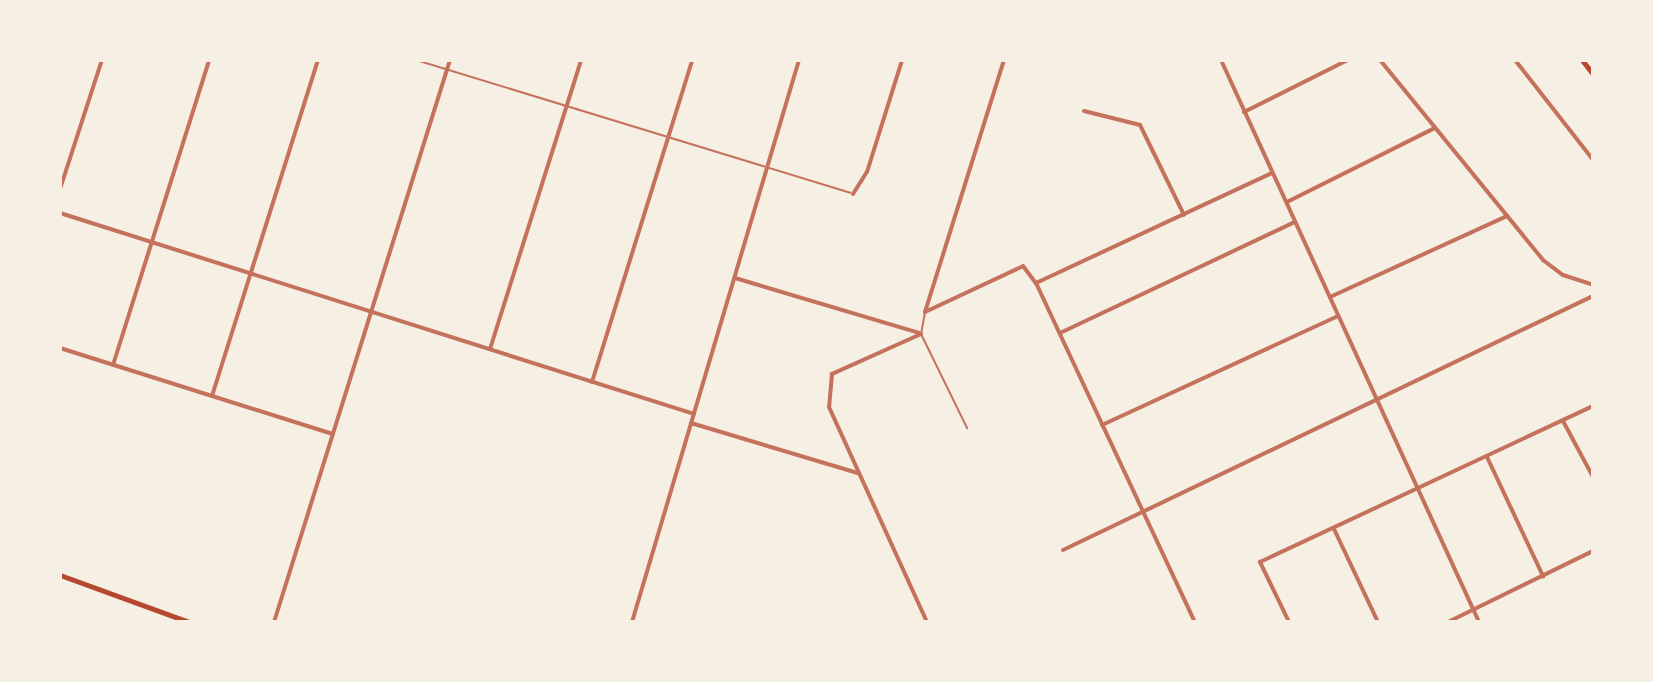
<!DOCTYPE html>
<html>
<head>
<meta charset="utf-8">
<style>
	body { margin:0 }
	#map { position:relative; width:1653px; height:682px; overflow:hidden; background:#f6efe4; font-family:"Roboto Serif",serif }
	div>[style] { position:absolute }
	.service>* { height:2px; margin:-1px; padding:0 1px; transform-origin:1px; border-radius:1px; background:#c5725c }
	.minor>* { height:4px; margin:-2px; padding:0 2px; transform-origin:2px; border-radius:2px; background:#c5725c }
	.secondary>* { height:5px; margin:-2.5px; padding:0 2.5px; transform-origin:2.5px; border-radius:2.5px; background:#b5482f }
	span { translate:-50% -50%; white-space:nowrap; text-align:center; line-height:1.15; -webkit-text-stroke:7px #f6efe4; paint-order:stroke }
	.frame { position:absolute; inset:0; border:62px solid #f6efe4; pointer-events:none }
</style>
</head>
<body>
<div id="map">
	<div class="service">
		<div style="left:416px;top:60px;width:454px;rotate:17deg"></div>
		<div style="left:925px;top:312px;width:22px;rotate:100deg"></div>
		<div style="left:921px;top:334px;width:105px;rotate:63.9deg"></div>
	</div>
	<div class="minor">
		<div style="left:1221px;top:60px;width:618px;rotate:65.34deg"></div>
		<div style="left:1380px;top:60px;width:258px;rotate:50.8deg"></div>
		<div style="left:1543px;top:260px;width:25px;rotate:37deg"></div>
		<div style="left:1563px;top:275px;width:32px;rotate:18deg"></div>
		<div style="left:1515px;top:60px;width:127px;rotate:52deg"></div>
		<div style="left:1084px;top:111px;width:58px;rotate:14deg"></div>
		<div style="left:1140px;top:125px;width:100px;rotate:63.9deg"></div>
		<div style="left:1244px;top:112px;width:116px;rotate:-26.6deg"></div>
		<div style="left:60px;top:189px;width:136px;rotate:-72deg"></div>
		<div style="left:853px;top:194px;width:26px;rotate:-58deg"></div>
		<div style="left:867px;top:172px;width:117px;rotate:-72.6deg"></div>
		<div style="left:1287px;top:202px;width:165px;rotate:-26.6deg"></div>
		<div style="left:60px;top:213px;width:665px;rotate:17.59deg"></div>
		<div style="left:735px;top:278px;width:192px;rotate:16.6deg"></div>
		<div style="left:1036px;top:283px;width:260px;rotate:-25deg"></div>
		<div style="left:1330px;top:297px;width:195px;rotate:-24.6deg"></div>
		<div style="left:925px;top:312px;width:108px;rotate:-25.1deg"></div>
		<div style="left:1023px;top:266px;width:21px;rotate:53deg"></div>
		<div style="left:1036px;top:283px;width:374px;rotate:64.9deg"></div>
		<div style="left:925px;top:312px;width:264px;rotate:-72.6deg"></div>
		<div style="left:1060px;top:333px;width:260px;rotate:-25.3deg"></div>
		<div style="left:921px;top:334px;width:98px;rotate:155.8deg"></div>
		<div style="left:832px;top:374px;width:33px;rotate:95deg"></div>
		<div style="left:829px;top:407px;width:236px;rotate:65.5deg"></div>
		<div style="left:60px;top:348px;width:286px;rotate:17.5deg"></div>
		<div style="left:490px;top:349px;width:303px;rotate:-72.5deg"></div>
		<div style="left:113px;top:365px;width:320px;rotate:-72.5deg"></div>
		<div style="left:592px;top:382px;width:337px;rotate:-72.7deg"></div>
		<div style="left:212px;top:396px;width:352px;rotate:-72.5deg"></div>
		<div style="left:1563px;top:421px;width:64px;rotate:61.8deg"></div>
		<div style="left:691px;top:423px;width:174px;rotate:16.7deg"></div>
		<div style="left:1102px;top:425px;width:260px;rotate:-24.8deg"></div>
		<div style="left:1487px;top:457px;width:132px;rotate:64.8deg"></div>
		<div style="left:1334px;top:529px;width:103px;rotate:64.7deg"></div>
		<div style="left:1063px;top:550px;width:588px;rotate:-25.61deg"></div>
		<div style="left:274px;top:622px;width:589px;rotate:-72.61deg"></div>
		<div style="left:632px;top:622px;width:586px;rotate:-73.45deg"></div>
		<div style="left:1289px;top:622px;width:67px;rotate:-115.8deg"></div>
		<div style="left:1260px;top:562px;width:368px;rotate:-25.1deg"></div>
		<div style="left:1448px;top:622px;width:161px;rotate:-26.1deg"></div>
	</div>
	<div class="secondary">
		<div style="left:1582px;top:60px;width:18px;rotate:52deg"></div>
		<div style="left:60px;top:575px;width:137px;rotate:20deg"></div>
	</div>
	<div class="frame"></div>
</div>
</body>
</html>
